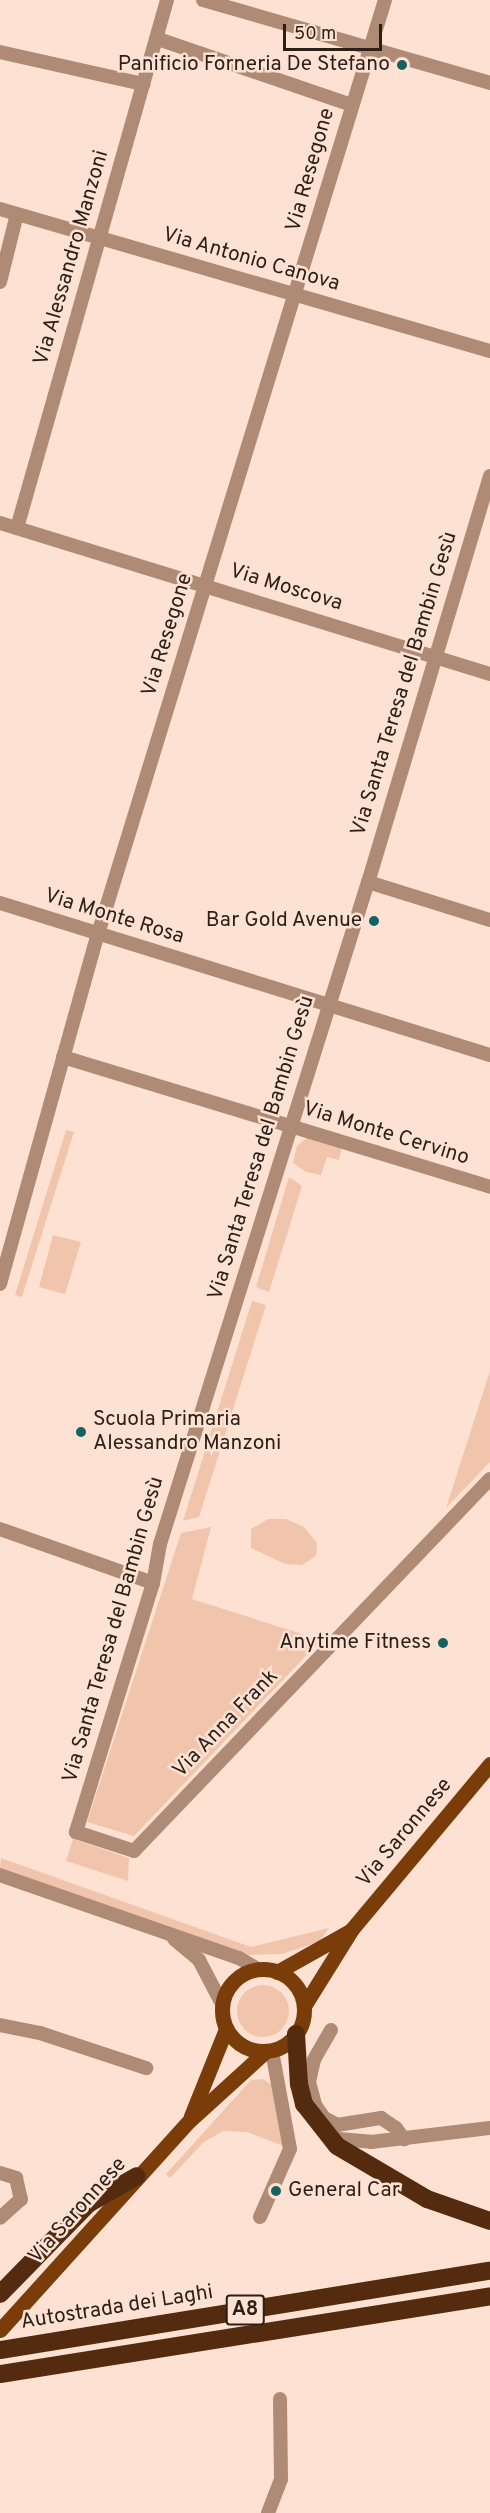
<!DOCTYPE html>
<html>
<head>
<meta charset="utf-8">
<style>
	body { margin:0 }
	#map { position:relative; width:490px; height:2513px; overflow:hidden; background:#fde2d3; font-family:Overpass,sans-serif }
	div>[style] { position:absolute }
	.green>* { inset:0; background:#f1c5ab }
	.round { border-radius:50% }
	.minor>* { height:14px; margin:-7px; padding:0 7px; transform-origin:7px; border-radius:7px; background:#af8b75 }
	.major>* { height:15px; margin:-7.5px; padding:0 7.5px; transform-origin:7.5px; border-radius:7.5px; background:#7a3c09 }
	.major>.ring { margin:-7.5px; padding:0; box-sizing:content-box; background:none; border:15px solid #7a3c09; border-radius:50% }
	.highway>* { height:18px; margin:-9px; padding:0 9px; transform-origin:9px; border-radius:9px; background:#542b0e }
	.dots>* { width:16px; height:16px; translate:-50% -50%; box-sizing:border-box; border:3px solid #fde2d3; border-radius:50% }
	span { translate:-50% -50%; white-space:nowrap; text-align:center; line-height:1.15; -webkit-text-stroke:5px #fde2d3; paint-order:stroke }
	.shield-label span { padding:2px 4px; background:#fde2d3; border:2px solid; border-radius:4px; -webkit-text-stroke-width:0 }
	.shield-label { font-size:20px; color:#2b1f18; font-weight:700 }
	.poi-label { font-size:21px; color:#2b1f18 }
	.right { translate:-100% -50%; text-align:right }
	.left { translate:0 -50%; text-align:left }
	.street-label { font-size:21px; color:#2b1f18 }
	.scale { position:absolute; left:283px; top:24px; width:99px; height:27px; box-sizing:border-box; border:3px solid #2b1f18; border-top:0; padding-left:8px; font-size:18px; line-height:21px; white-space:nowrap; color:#2b1f18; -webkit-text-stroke:4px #fde2d3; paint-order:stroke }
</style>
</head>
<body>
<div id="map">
	<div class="green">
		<div style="clip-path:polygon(66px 1130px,74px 1132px,22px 1297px,15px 1295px)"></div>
		<div style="clip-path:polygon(308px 1137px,342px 1147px,339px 1160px,327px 1157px,321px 1175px,306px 1172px,293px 1163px,297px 1146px)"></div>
		<div style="clip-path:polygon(289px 1177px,302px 1186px,269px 1292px,256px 1287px)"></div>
		<div style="clip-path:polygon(53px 1235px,81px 1242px,65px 1294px,39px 1287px)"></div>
		<div style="clip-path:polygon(252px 1301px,266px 1305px,199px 1517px,183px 1521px)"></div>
		<div style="clip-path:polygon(490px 1371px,490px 1462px,446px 1508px)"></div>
		<div style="clip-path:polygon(268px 1519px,286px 1519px,304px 1527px,317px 1543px,316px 1556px,302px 1565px,285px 1564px,251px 1548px,251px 1529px)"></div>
		<div style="clip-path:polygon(211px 1527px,192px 1599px,321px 1640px,134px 1836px,87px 1822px,181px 1533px)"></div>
		<div style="clip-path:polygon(451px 1785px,452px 1787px,395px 1853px,393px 1851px)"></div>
		<div style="clip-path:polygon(73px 1839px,129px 1858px,128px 1881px,66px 1861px)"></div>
		<div style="clip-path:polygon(1px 1858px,251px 1947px,329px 1928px,319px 1942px,282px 1954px,248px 1955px,0 1868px)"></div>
		<div class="round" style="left:237px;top:1985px;width:52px;height:52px"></div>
		<div style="clip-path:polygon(263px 2079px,272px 2085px,283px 2146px,247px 2132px,223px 2131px,204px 2142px,170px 2178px,166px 2174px,251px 2080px)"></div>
	</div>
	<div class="minor">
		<div style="left:203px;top:0;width:299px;rotate:16.1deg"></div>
		<div style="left:158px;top:39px;width:205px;rotate:18.8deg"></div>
		<div style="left:0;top:52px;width:147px;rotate:12.6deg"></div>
		<div style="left:0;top:209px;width:510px;rotate:16.16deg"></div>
		<div style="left:0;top:282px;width:70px;rotate:-76deg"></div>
		<div style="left:490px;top:476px;width:424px;rotate:106.7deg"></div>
		<div style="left:368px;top:882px;width:694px;rotate:107.44deg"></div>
		<div style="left:160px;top:1544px;width:40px;rotate:100deg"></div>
		<div style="left:153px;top:1583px;width:261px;rotate:107.2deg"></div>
		<div style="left:76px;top:1832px;width:61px;rotate:18.1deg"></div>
		<div style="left:134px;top:1851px;width:515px;rotate:-46.26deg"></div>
		<div style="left:0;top:523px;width:513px;rotate:17.13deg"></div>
		<div style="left:17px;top:528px;width:549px;rotate:-74.14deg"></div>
		<div style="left:368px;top:882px;width:128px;rotate:17.3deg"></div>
		<div style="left:0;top:903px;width:513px;rotate:17.23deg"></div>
		<div style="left:63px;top:1057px;width:446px;rotate:16.9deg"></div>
		<div style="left:0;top:1284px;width:363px;rotate:-74.4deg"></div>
		<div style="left:98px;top:934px;width:977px;rotate:-72.92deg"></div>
		<div style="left:0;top:1529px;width:162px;rotate:19.4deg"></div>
		<div style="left:0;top:1875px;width:253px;rotate:19.2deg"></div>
		<div style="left:239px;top:1958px;width:21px;rotate:31deg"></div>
		<div style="left:174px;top:1939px;width:33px;rotate:40deg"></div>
		<div style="left:199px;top:1960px;width:50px;rotate:62.4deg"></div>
		<div style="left:0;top:2025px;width:41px;rotate:11.3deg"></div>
		<div style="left:40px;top:2033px;width:112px;rotate:18.3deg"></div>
		<div style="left:331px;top:2030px;width:34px;rotate:120deg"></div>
		<div style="left:314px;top:2060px;width:23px;rotate:103deg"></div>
		<div style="left:309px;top:2082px;width:24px;rotate:75deg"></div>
		<div style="left:315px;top:2105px;width:16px;rotate:55deg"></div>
		<div style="left:324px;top:2118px;width:15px;rotate:28deg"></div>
		<div style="left:337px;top:2125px;width:45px;rotate:-9deg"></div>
		<div style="left:381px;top:2118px;width:18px;rotate:34deg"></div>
		<div style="left:396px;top:2128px;width:14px;rotate:54deg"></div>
		<div style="left:329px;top:2134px;width:11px;rotate:27deg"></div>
		<div style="left:339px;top:2139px;width:32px;rotate:5deg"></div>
		<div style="left:371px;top:2142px;width:120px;rotate:-6.7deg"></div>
		<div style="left:0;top:2173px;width:17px;rotate:17deg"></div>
		<div style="left:16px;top:2178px;width:22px;rotate:77deg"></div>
		<div style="left:21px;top:2199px;width:28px;rotate:138deg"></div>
		<div style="left:260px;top:2217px;width:74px;rotate:-66.2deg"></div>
		<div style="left:290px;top:2149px;width:100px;rotate:-100.4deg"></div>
		<div style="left:268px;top:2513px;width:36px;rotate:-69deg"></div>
		<div style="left:281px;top:2479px;width:80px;rotate:-90.7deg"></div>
	</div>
	<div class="major">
		<div class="ring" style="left:222px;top:1969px;width:67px;height:67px"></div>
		<div style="left:277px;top:1972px;width:84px;rotate:-29.3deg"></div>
		<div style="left:304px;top:2006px;width:91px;rotate:-58.1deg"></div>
		<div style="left:352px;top:1929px;width:215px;rotate:-50.1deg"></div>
		<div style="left:191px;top:2116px;width:94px;rotate:-68.1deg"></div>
		<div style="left:0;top:2330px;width:282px;rotate:-47.9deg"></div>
		<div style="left:189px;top:2121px;width:104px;rotate:-42.3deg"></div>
	</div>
	<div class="highway">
		<div style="left:296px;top:2034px;width:50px;rotate:86.6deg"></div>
		<div style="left:299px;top:2084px;width:21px;rotate:76deg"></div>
		<div style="left:304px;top:2104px;width:53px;rotate:51.8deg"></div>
		<div style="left:337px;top:2146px;width:104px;rotate:30.5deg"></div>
		<div style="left:427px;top:2199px;width:67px;rotate:19.2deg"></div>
		<div style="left:0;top:2294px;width:126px;rotate:-45.6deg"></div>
		<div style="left:88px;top:2204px;width:56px;rotate:-29.7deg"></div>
		<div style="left:0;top:2350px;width:496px;rotate:-9.2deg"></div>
		<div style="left:0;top:2374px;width:496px;rotate:-9deg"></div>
	</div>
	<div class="dots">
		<div style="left:402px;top:65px;background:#136362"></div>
		<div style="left:374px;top:921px;background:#136362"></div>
		<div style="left:81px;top:1432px;background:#136362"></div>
		<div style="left:443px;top:1643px;background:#136362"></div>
		<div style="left:276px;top:2191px;background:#136362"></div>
	</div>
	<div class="shield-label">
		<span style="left:245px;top:2310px">A8</span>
	</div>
	<div class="poi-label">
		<span class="right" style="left:390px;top:65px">Panificio Forneria De Stefano</span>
		<span class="right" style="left:362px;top:921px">Bar Gold Avenue</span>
		<span class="left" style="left:93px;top:1432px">Scuola Primaria<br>Alessandro Manzoni</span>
		<span class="right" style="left:431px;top:1643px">Anytime Fitness</span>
		<span class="left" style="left:288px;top:2191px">General Car</span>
	</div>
	<div class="street-label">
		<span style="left:311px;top:170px;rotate:-74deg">Via Resegone</span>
		<span style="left:72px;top:258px;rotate:-74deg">Via Alessandro Manzoni</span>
		<span style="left:251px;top:260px;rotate:16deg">Via Antonio Canova</span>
		<span style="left:286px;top:588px;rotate:17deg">Via Moscova</span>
		<span style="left:168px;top:635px;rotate:-73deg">Via Resegone</span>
		<span style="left:405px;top:684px;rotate:-73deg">Via Santa Teresa del Bambin Gesù</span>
		<span style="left:114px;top:917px;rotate:17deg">Via Monte Rosa</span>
		<span style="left:386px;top:1134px;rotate:17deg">Via Monte Cervino</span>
		<span style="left:262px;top:1148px;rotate:-73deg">Via Santa Teresa del Bambin Gesù</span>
		<span style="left:114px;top:1630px;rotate:-74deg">Via Santa Teresa del Bambin Gesù</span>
		<span style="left:226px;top:1724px;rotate:-46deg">Via Anna Frank</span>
		<span style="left:405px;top:1833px;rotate:-50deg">Via Saronnese</span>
		<span style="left:78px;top:2211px;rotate:-48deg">Via Saronnese</span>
		<span style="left:117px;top:2308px;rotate:-9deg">Autostrada dei Laghi</span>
	</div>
	<div class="scale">50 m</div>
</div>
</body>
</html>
